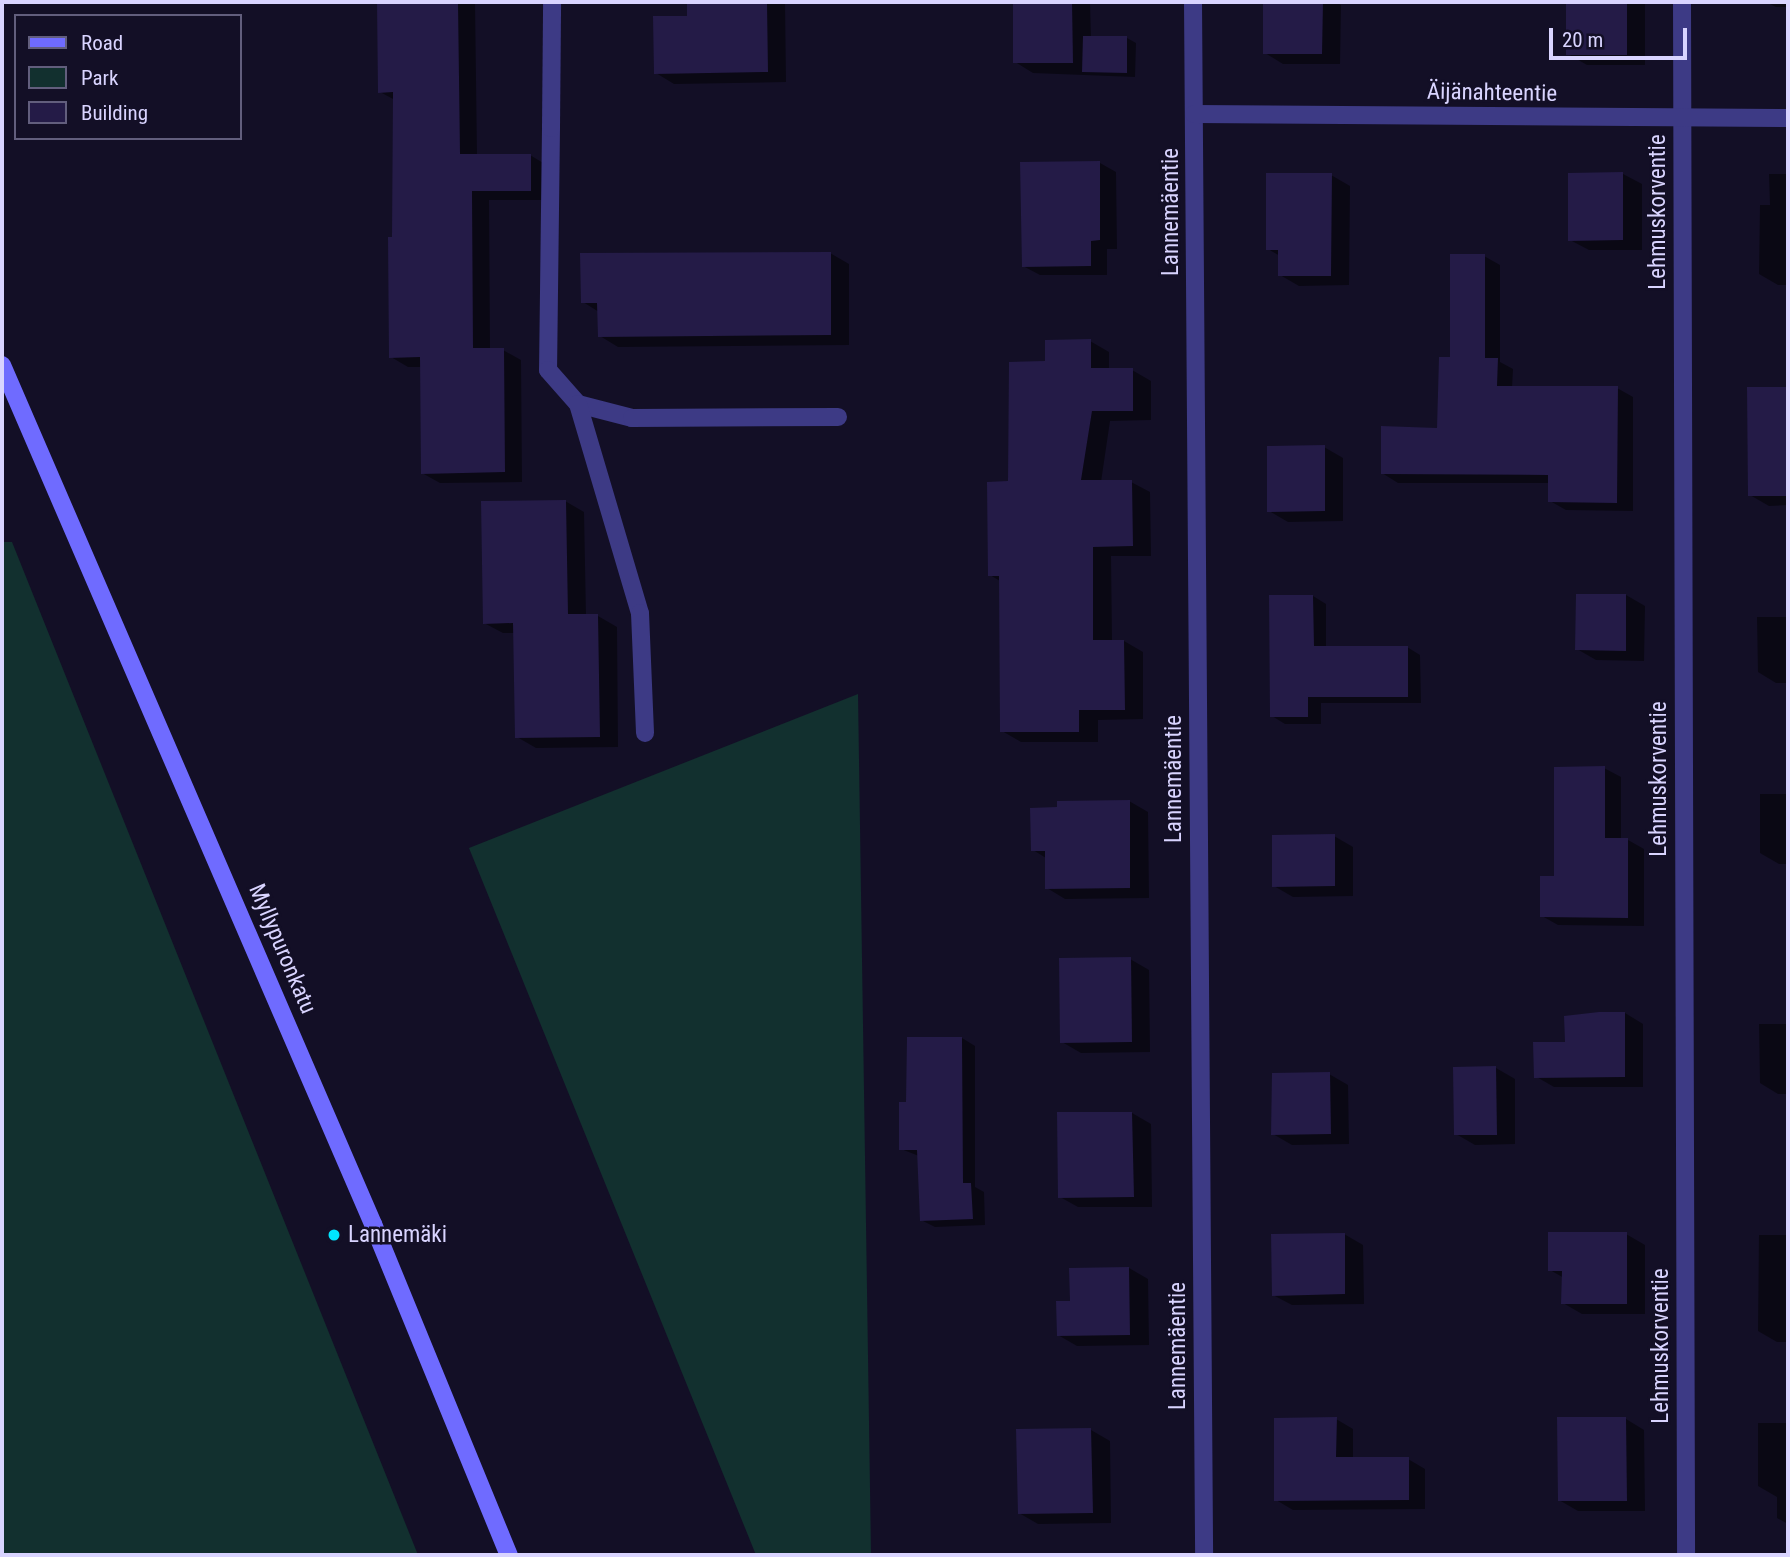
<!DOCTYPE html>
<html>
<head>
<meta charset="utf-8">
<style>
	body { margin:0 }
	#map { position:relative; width:1790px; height:1557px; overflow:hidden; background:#130f26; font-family:"Roboto Condensed",sans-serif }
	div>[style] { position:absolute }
	.green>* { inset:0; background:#12302f }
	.shadow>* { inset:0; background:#0007 }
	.building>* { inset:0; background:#241b47 }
	.lane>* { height:18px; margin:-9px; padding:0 9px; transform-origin:9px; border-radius:9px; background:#3d3a85 }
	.street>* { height:18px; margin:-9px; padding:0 9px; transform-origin:9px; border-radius:9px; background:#3d3a85 }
	.secondary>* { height:18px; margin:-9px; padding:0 9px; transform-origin:9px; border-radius:9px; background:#6f6bff }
	.dots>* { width:19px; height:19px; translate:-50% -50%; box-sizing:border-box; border:4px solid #130f26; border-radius:50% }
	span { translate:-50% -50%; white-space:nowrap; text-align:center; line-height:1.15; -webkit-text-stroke:5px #130f26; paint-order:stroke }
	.street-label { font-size:23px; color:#d9d4ff }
	.poi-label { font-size:23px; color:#d9d4ff }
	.left { translate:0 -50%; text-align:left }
	.frame { position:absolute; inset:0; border:4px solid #d9d4ff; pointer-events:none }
	.legend { position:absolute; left:14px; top:14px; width:228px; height:126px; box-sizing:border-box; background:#130f26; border:2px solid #625e7d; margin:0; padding:9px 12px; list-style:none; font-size:21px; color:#d9d4ff }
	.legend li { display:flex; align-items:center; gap:14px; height:35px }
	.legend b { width:35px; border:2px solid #625e7d }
	.scale { position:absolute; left:1549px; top:28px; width:138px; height:32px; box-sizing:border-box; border:4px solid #d9d4ff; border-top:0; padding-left:9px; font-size:21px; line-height:24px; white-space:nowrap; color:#d9d4ff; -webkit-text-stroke:5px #130f26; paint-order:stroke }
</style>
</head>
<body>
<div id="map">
	<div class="green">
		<div style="clip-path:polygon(2px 542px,12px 542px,418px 1555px,2px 1555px)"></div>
		<div style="clip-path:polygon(858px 694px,871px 1555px,756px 1555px,469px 848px)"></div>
	</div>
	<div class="shadow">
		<div style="clip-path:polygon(379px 2px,475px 2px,477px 155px,530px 155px,548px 166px,548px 200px,489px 200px,490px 350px,503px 350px,521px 360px,522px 482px,440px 483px,422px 473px,422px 367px,408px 367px,391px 357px,395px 100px,380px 92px)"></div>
		<div style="clip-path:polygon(689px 2px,785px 2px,786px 82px,674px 84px,656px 73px,689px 17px)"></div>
		<div style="clip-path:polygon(1015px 2px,1090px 2px,1091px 38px,1127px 38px,1136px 43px,1135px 77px,1033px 73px,1015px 62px)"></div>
		<div style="clip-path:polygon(1265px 2px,1336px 2px,1341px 5px,1340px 64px,1283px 64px,1265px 53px)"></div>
		<div style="clip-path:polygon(1567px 2px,1645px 2px,1645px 65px,1587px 65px,1568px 54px)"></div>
		<div style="clip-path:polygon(1766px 2px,1788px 2px,1788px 7px,1776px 7px)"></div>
		<div style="clip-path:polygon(1100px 163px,1116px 172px,1117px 249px,1107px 249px,1107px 275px,1040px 275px,1023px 266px)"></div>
		<div style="clip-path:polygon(1623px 174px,1642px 184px,1642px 250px,1589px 250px,1570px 240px)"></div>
		<div style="clip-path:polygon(1769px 174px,1788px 174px,1788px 285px,1778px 285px,1759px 274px,1760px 205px,1770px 205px)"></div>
		<div style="clip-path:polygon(1331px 175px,1350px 186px,1349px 285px,1299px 286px,1280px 275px,1280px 256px,1268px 249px)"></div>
		<div style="clip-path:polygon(830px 253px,849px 264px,849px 345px,618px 347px,600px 336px,599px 312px,583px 302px)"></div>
		<div style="clip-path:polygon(1484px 256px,1500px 265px,1500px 362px,1513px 369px,1512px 388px,1617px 388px,1633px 397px,1633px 511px,1566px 510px,1550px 501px,1550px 483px,1398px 483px,1382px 473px,1439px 429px,1452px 359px)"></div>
		<div style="clip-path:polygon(1090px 341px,1109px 352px,1109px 370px,1132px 370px,1151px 381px,1151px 420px,1110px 421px,1101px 482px,1131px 482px,1150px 492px,1151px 556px,1111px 556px,1112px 641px,1124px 641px,1143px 652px,1143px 719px,1098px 720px,1098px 742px,1021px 742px,1002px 731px,1000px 581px,990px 575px,1009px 483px,1047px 363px)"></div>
		<div style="clip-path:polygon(1749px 389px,1788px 389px,1788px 505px,1769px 506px,1750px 495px)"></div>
		<div style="clip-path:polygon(1324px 447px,1343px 458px,1343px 521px,1288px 522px,1269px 511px)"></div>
		<div style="clip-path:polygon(565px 501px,584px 512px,586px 616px,598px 616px,617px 627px,618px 747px,536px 748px,517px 737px,515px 633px,503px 633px,484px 623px)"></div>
		<div style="clip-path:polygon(1626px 595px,1645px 606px,1644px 661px,1596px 660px,1577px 649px,1578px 596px)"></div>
		<div style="clip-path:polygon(1313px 596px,1326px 604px,1326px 648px,1407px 647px,1420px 655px,1421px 703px,1321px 703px,1321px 724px,1285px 724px,1272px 716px)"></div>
		<div style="clip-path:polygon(1757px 617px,1788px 617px,1788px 683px,1776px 683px,1758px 672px)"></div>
		<div style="clip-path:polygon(1604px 768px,1621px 777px,1621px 840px,1628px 840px,1644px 849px,1644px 926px,1558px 925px,1542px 916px)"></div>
		<div style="clip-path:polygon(1760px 794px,1788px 794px,1788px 864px,1779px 864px,1760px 853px)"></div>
		<div style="clip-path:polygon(1129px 801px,1148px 812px,1149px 898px,1065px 899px,1047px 888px,1046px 858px,1033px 850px)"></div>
		<div style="clip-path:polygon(1334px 836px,1353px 847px,1353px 896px,1293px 897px,1274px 886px)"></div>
		<div style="clip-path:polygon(1130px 959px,1149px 970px,1150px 1052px,1081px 1053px,1062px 1042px)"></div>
		<div style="clip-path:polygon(1625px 1013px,1643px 1024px,1643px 1087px,1554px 1087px,1535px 1076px,1566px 1044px)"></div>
		<div style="clip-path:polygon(1759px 1024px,1788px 1024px,1788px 1094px,1778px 1094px,1760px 1083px)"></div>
		<div style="clip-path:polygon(962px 1038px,975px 1046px,975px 1187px,984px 1192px,985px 1225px,935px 1227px,921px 1220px,919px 1156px,901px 1149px,908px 1104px)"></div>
		<div style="clip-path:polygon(1496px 1068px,1515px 1079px,1515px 1144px,1475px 1145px,1456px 1134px)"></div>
		<div style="clip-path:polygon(1329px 1074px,1348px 1085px,1349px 1144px,1292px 1145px,1273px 1134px)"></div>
		<div style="clip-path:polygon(1132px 1113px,1151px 1124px,1152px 1207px,1078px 1207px,1060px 1197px)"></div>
		<div style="clip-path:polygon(1344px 1234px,1363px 1245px,1364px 1304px,1292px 1305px,1273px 1295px)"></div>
		<div style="clip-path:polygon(1626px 1234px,1645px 1245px,1645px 1314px,1582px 1314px,1563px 1303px,1564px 1278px,1550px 1270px)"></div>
		<div style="clip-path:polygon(1759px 1235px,1788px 1235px,1788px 1342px,1777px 1342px,1758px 1331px)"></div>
		<div style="clip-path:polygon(1129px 1268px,1148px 1279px,1149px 1345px,1077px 1346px,1058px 1335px,1072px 1303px)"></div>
		<div style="clip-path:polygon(1336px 1419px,1353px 1429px,1353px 1459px,1408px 1459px,1425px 1469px,1425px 1509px,1293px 1510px,1276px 1500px)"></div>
		<div style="clip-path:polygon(1626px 1419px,1644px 1430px,1645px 1511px,1578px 1511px,1559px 1500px)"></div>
		<div style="clip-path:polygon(1758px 1423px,1788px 1423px,1788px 1524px,1777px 1518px,1777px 1497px,1758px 1486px)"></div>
		<div style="clip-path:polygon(1091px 1430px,1110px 1441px,1111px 1523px,1038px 1524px,1019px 1513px)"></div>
	</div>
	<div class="building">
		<div style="clip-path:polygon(377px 2px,458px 2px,460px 154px,531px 154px,531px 191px,472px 191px,473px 348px,504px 348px,505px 472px,421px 474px,420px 357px,389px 358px,388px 237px,392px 237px,393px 92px,378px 93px)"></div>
		<div style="clip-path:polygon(687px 2px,767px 2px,768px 72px,654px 74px,653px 16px,687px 16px)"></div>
		<div style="clip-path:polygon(1013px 2px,1072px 2px,1073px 63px,1013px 63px)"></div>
		<div style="clip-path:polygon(1263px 2px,1323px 2px,1322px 54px,1263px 54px)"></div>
		<div style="clip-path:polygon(1566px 2px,1627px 2px,1627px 55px,1566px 55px)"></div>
		<div style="clip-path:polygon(1083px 36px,1127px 36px,1127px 73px,1082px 72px)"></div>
		<div style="clip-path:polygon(1100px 161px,1100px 240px,1091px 241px,1091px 266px,1022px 267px,1020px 162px)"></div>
		<div style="clip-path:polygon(1623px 172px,1623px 240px,1568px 241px,1568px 173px)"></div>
		<div style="clip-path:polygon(1266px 173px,1332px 173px,1331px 276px,1278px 276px,1278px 250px,1266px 250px)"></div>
		<div style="clip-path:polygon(831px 252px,831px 335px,598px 337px,597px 303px,581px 303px,580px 253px)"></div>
		<div style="clip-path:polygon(1450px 254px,1485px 254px,1485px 358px,1498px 358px,1497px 386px,1618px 386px,1617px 503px,1548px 502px,1548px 475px,1381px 474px,1381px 426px,1437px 428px,1439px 357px,1450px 357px)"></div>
		<div style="clip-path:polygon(1091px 339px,1091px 368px,1133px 368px,1133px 411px,1092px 411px,1081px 480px,1132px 480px,1133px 546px,1093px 547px,1093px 640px,1124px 640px,1125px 710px,1079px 710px,1079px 732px,1000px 732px,999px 576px,988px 576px,987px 482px,1008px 481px,1009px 362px,1045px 361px,1045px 340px)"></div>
		<div style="clip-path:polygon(1747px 387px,1788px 387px,1788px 496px,1748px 496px)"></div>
		<div style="clip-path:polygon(1325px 445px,1325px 511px,1267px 512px,1267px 446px)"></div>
		<div style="clip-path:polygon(566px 500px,568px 614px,598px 614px,600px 737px,515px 738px,513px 623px,483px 624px,481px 501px)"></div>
		<div style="clip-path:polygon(1576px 594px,1626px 594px,1626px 651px,1575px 650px)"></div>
		<div style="clip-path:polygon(1269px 595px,1313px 595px,1314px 646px,1408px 646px,1408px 697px,1308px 697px,1308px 717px,1270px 717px)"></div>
		<div style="clip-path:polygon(1605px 766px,1605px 838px,1628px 838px,1628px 918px,1540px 917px,1540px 876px,1554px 876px,1554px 767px)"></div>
		<div style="clip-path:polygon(1130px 800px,1130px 888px,1045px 889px,1045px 851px,1031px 851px,1030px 808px,1057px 807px,1057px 801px)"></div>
		<div style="clip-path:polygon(1335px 834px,1335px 886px,1272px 887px,1272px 835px)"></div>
		<div style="clip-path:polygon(1131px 957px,1132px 1042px,1060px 1043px,1059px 958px)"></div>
		<div style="clip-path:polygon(1599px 1012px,1625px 1012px,1625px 1077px,1534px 1078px,1533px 1042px,1565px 1042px,1564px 1016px)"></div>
		<div style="clip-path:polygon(907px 1037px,962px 1037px,963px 1183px,971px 1183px,973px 1219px,920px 1221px,917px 1150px,899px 1150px,899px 1102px,906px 1102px)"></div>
		<div style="clip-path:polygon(1496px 1066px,1497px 1135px,1454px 1135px,1453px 1067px)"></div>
		<div style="clip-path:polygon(1330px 1072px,1331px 1134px,1271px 1135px,1272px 1073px)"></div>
		<div style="clip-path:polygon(1057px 1112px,1132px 1112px,1134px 1197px,1058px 1198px)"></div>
		<div style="clip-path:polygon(1548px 1232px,1627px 1232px,1627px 1304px,1561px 1304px,1562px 1271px,1548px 1271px)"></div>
		<div style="clip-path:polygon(1345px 1233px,1345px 1294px,1272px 1296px,1271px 1234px)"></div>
		<div style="clip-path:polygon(1129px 1267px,1130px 1335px,1057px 1336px,1056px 1301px,1070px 1301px,1069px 1268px)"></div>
		<div style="clip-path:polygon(1337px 1417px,1336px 1457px,1409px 1457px,1409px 1500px,1274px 1501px,1274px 1418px)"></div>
		<div style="clip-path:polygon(1557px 1417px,1626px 1417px,1627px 1501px,1558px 1501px)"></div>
		<div style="clip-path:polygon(1091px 1428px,1093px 1513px,1018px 1514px,1016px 1429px)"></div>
	</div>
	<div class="lane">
		<div style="left:551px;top:128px;width:242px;rotate:90.7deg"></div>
		<div style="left:548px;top:370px;width:45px;rotate:48.6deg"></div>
		<div style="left:578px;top:404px;width:56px;rotate:14.5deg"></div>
		<div style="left:632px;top:418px;width:206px;rotate:-0.3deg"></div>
		<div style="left:578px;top:404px;width:218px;rotate:73.5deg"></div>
		<div style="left:640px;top:613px;width:120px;rotate:87.6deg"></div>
	</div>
	<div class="street">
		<div style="left:1193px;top:2px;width:1553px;rotate:89.59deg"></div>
		<div style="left:1682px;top:2px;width:1553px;rotate:89.85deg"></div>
		<div style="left:1194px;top:114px;width:594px;rotate:0.39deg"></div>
		<div style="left:551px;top:128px;width:126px;rotate:-89.5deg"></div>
	</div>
	<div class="secondary">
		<div style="left:2px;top:365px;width:936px;rotate:66.64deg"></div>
		<div style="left:373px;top:1224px;width:358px;rotate:67.7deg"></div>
	</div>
	<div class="dots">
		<div style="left:334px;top:1235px;background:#00e5ff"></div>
	</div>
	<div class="street-label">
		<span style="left:1492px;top:93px;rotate:1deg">Äijänahteentie</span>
		<span style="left:1171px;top:212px;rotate:-90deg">Lannemäentie</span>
		<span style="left:1658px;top:212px;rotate:-90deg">Lehmuskorventie</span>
		<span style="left:1174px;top:779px;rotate:-90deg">Lannemäentie</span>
		<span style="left:1659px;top:779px;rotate:-90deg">Lehmuskorventie</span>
		<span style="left:282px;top:949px;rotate:67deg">Myllypuronkatu</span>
		<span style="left:1178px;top:1346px;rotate:-90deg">Lannemäentie</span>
		<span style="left:1661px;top:1346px;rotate:-90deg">Lehmuskorventie</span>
	</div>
	<div class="poi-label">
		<span class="left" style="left:348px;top:1235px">Lannemäki</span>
	</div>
	<div class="frame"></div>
	<ul class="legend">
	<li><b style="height:9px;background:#6f6bff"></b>Road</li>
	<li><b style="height:19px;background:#12302f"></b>Park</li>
	<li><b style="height:19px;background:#241b47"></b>Building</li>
	</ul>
	<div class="scale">20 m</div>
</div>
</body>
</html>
